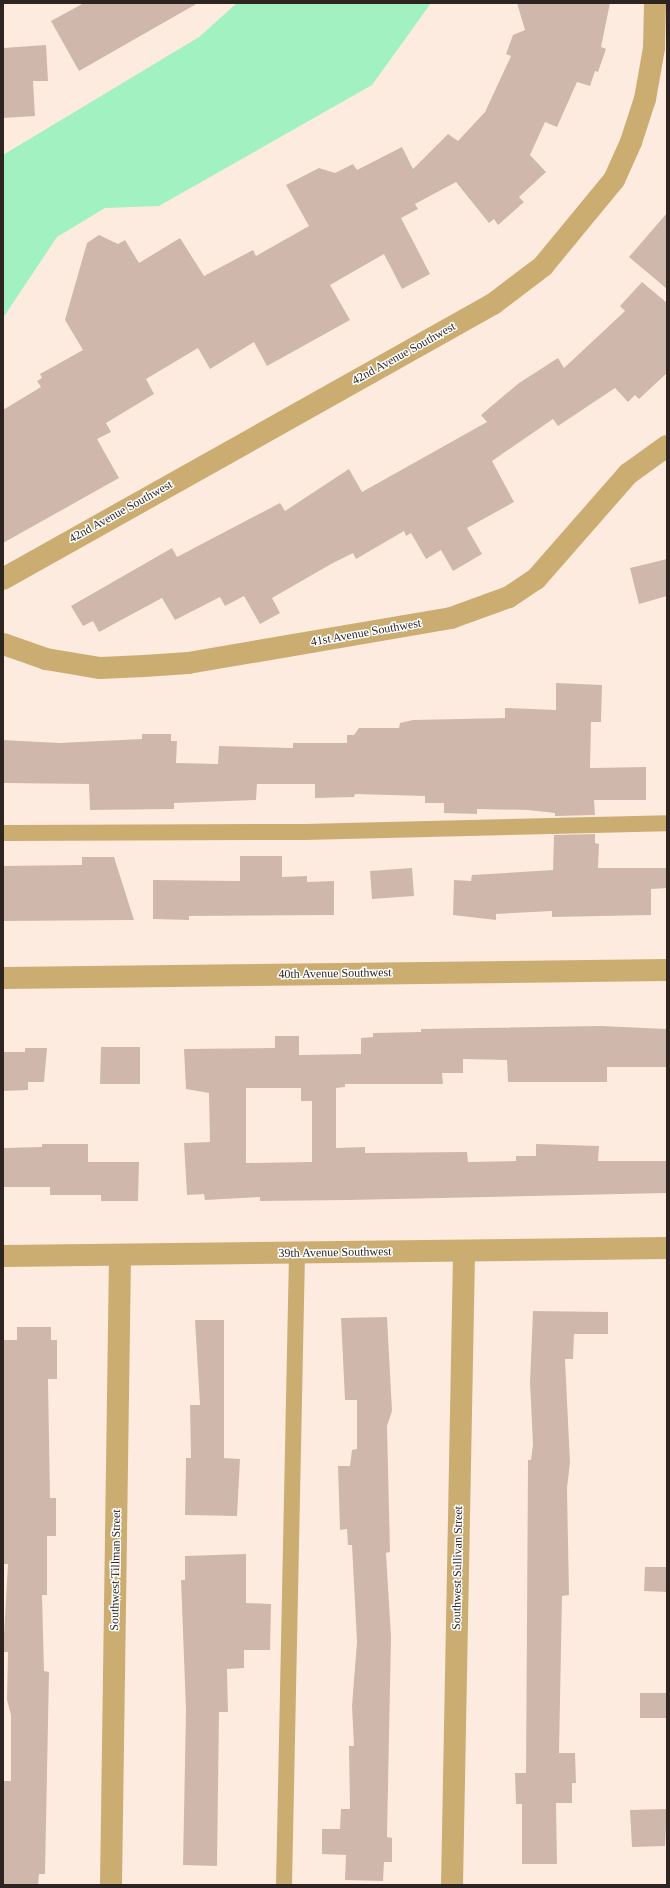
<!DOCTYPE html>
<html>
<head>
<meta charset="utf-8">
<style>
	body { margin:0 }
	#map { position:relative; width:670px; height:1888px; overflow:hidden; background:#feebe0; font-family:"Times New Roman",serif }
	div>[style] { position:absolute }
	.green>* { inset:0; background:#a2f1c0 }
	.building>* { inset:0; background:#cfb8ab }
	.service>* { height:16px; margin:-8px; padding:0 8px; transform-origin:8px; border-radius:8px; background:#cbad72 }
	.minor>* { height:22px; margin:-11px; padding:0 11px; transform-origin:11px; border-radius:11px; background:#cbad72 }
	span { translate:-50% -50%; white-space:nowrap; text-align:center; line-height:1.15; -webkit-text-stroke:3px #fff; paint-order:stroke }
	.street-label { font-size:12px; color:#2e2520 }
	.frame { position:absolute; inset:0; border:4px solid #2e2520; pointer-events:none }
</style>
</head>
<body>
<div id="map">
	<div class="green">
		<div style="clip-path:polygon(237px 3px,431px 3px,372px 85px,159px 206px,105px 208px,57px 237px,3px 318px,3px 155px,199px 37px)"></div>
	</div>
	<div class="building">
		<div style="clip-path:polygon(84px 3px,198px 3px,79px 71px,51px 21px)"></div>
		<div style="clip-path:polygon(517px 3px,610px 3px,601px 47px,606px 49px,598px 72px,595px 71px,590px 86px,577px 82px,557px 127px,545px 122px,530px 155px,546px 172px,519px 197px,524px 202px,498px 225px,494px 219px,489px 223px,456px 182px,415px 204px,418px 209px,401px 218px,430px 274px,402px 289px,384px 254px,330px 285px,350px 320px,267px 366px,254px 342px,210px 369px,198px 348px,146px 379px,154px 394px,106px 423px,111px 432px,97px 439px,119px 478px,3px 543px,3px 410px,41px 387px,37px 381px,42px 378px,40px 374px,83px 350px,65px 320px,87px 243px,99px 235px,118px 244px,125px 240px,139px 263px,180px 238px,204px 276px,253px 250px,256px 256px,309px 226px,286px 185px,319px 168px,335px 173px,353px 164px,357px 170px,402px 147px,413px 169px,448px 134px,458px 141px,485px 112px,511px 56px,506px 54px,513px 35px,525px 30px)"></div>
		<div style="clip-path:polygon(46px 45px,48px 81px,33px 81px,35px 116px,3px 118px,3px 48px)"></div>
		<div style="clip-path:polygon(667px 213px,667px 289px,629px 257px)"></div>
		<div style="clip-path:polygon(642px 282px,667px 303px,667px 373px,639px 399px,635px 395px,628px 402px,615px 388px,558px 426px,553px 419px,492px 461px,514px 502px,467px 528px,482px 554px,453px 571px,441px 550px,426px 559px,411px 533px,406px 536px,404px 531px,356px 559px,353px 553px,331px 564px,272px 598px,280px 613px,260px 624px,244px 596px,225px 606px,220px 597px,175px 620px,162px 598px,99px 632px,93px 621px,83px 626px,71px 606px,172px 548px,177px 557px,280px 503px,285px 511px,349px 469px,362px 492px,487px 422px,481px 415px,519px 383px,558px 358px,564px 368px,625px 311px,620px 306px)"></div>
		<div style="clip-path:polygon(667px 559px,667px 596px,639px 604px,630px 568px)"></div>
		<div style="clip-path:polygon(556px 683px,602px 685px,601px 722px,591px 722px,590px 768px,646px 767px,646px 800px,594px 800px,595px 815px,555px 816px,555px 813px,528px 810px,477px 809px,477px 814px,444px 813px,444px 803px,425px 803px,425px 796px,355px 794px,354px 797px,315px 798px,315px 784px,257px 784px,256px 800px,174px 803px,174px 809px,90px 810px,89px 784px,3px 783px,3px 740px,59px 743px,142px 739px,142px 734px,171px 734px,171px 741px,177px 741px,176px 763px,218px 764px,219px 746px,293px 748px,293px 743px,347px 743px,347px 735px,354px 735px,359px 728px,399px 728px,400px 723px,413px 720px,505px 718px,505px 708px,556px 710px)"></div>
		<div style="clip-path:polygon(595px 834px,595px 843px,599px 844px,598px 868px,667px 868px,667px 888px,651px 889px,651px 915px,552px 917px,552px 911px,496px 914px,496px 920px,453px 915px,454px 880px,471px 881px,472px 875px,553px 870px,554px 835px)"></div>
		<div style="clip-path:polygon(240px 856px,282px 856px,282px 877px,307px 876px,307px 882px,334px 881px,334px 915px,189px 916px,189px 920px,153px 919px,153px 880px,240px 881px)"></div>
		<div style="clip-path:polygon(82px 857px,114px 857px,134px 920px,3px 921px,3px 866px,82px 865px)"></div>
		<div style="clip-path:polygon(412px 868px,414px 896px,372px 899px,370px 871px)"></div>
		<div style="clip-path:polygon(evenodd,601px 1026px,667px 1029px,667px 1067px,607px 1067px,607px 1082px,508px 1082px,507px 1060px,463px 1059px,463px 1073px,442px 1073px,443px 1084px,345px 1084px,345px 1087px,336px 1088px,336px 1148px,365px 1147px,365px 1153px,467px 1152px,468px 1162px,516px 1161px,516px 1156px,536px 1156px,536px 1144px,599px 1146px,598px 1161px,667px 1161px,667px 1193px,348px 1200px,260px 1201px,260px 1197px,205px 1200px,204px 1194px,187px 1195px,184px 1143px,210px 1142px,209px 1093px,186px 1089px,184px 1049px,275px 1048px,275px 1036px,299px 1036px,299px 1055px,361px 1054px,361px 1038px,373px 1037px,373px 1033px,421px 1032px,421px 1029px,601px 1026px,246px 1088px,301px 1088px,301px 1101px,312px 1101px,312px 1162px,246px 1163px,246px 1088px)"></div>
		<div style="clip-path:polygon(101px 1047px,140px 1047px,140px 1084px,100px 1084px)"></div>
		<div style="clip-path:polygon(25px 1048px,47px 1048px,44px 1082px,28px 1082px,28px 1090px,3px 1091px,3px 1052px,25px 1052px)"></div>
		<div style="clip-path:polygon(42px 1144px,88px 1144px,88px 1162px,139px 1162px,138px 1201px,101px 1201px,101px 1195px,50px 1195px,50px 1187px,3px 1187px,3px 1148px,42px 1147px)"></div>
		<div style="clip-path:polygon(533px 1311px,608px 1312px,608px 1334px,574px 1334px,573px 1359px,565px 1359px,570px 1463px,567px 1488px,569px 1595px,562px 1596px,559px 1753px,575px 1753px,576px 1783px,572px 1783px,572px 1803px,556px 1803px,557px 1864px,522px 1864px,522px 1804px,516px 1804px,515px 1773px,526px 1773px,528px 1460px,531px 1460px,533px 1445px,530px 1382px)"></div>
		<div style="clip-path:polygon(387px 1317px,392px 1411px,387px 1426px,390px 1552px,386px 1553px,391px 1637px,387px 1837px,392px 1838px,392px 1862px,384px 1862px,383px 1881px,345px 1880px,346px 1855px,322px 1854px,322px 1829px,340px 1829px,341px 1809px,350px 1809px,349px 1746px,354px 1746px,352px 1706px,357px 1642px,352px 1545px,348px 1545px,347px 1529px,340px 1530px,338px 1466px,350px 1466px,352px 1450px,357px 1449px,357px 1400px,345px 1400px,341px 1318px)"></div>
		<div style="clip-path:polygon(195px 1320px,224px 1320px,224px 1458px,240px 1459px,237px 1516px,185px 1515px,186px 1458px,191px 1458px,190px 1405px,200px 1405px)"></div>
		<div style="clip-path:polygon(17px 1327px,51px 1327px,51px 1340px,57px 1340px,57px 1379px,48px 1379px,50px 1498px,56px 1498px,56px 1536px,47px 1536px,47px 1595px,42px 1595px,44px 1671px,49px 1672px,45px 1874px,39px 1874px,38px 1885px,3px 1885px,3px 1781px,11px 1781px,11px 1715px,7px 1700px,8px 1652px,3px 1652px,8px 1564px,3px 1564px,3px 1340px,17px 1340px)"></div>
		<div style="clip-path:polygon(246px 1554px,246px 1603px,271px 1604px,270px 1650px,244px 1650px,244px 1668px,227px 1669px,228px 1712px,219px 1712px,217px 1866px,183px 1865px,186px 1710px,181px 1580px,185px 1580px,185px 1556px)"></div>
		<div style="clip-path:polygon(645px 1567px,667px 1567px,667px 1592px,644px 1591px)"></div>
		<div style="clip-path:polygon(640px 1693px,667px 1693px,667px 1718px,640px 1718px)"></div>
		<div style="clip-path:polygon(667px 1809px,665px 1846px,632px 1847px,630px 1810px)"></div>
	</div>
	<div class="service">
		<div style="left:3px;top:833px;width:301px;rotate:-0.2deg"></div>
		<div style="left:304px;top:832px;width:363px;rotate:-1.4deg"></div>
		<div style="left:284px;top:1885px;width:631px;rotate:-88.82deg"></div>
	</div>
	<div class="minor">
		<div style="left:3px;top:579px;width:562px;rotate:-29.3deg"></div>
		<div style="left:493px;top:304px;width:63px;rotate:-37.2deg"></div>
		<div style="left:543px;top:266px;width:112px;rotate:-50.5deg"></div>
		<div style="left:614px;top:180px;width:42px;rotate:-65.9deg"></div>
		<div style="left:631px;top:142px;width:45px;rotate:-72deg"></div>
		<div style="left:645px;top:99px;width:52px;rotate:-80deg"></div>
		<div style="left:654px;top:48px;width:45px;rotate:-88.7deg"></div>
		<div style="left:3px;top:644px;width:46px;rotate:19.2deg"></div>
		<div style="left:46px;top:659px;width:55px;rotate:9.5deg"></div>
		<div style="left:100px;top:668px;width:44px;rotate:-2.6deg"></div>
		<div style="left:144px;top:666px;width:44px;rotate:-3.9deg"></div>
		<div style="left:188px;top:663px;width:267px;rotate:-9.7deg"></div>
		<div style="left:451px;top:618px;width:62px;rotate:-19.9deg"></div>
		<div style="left:509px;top:597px;width:32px;rotate:-34deg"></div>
		<div style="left:536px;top:579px;width:140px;rotate:-48.8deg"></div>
		<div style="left:628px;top:474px;width:48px;rotate:-35.7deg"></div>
		<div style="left:3px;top:978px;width:664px;rotate:-0.69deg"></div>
		<div style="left:3px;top:1256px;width:664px;rotate:-0.69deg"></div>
		<div style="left:111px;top:1885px;width:630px;rotate:-89.18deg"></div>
		<div style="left:452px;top:1885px;width:633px;rotate:-88.91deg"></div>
	</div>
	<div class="street-label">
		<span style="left:404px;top:354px;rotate:-29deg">42nd Avenue Southwest</span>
		<span style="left:121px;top:512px;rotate:-29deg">42nd Avenue Southwest</span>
		<span style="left:366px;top:633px;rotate:-10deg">41st Avenue Southwest</span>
		<span style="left:335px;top:974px;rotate:-1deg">40th Avenue Southwest</span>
		<span style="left:335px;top:1253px;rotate:-1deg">39th Avenue Southwest</span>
		<span style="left:458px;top:1568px;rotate:-89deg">Southwest Sullivan Street</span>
		<span style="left:116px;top:1570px;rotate:-89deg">Southwest Tillman Street</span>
	</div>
	<div class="frame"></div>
</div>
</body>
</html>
